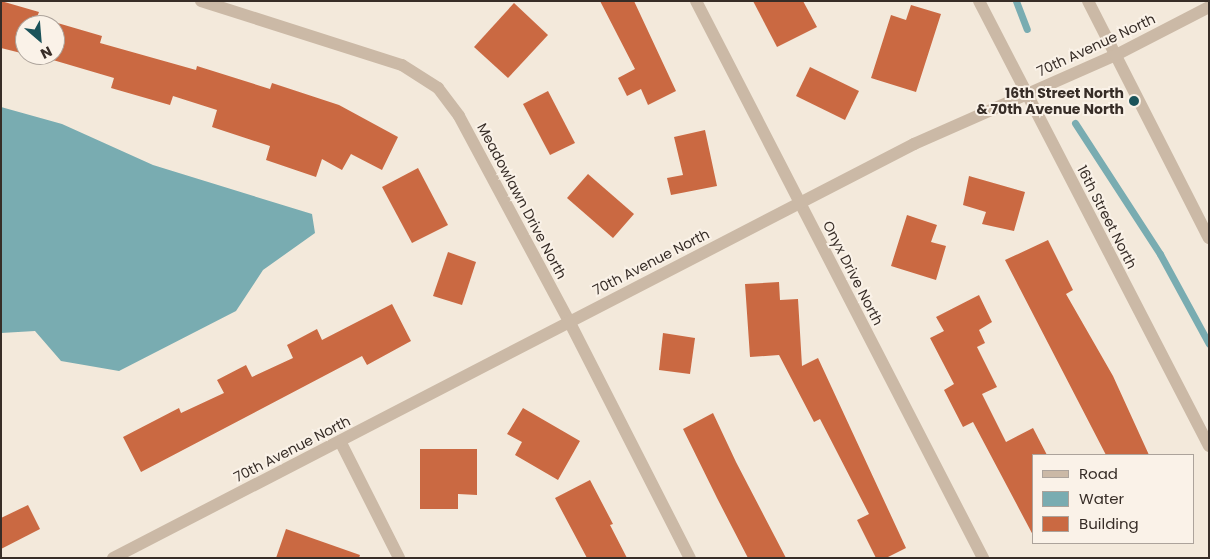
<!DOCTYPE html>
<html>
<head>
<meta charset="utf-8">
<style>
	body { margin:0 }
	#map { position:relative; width:1210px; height:559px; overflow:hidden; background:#f3e9db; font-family:Poppins,sans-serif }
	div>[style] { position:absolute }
	.water>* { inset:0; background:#79acb1 }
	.stream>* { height:7px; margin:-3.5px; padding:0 3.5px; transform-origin:3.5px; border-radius:3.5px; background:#79acb1 }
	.building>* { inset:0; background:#ca6942 }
	.minor>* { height:12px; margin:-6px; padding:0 6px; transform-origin:6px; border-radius:6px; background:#cbb9a6 }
	.tertiary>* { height:12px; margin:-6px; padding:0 6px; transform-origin:6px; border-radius:6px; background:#cbb9a6 }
	.dots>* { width:14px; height:14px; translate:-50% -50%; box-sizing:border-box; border:2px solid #faf2e8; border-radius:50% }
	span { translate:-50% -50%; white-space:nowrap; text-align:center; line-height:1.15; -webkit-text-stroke:4px #faf2e8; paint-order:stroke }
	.street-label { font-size:14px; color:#372d27 }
	.poi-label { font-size:14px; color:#372d27; font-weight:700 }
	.right { translate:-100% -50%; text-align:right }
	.frame { position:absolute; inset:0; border:2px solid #372d27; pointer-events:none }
	.legend { position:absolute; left:1032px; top:454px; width:162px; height:90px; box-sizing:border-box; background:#faf2e8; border:1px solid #aca39b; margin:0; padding:6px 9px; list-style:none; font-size:15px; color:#372d27 }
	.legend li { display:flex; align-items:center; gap:10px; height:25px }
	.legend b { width:25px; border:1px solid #aca39b }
	.north { position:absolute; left:15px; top:15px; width:50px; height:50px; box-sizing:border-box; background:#faf2e8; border:1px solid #aca39b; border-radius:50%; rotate:153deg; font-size:14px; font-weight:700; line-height:20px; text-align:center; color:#372d27 }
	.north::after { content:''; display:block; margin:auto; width:18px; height:22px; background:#1b535a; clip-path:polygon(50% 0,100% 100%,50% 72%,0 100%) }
</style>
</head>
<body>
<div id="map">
	<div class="water">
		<div style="clip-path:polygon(1px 107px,62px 124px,153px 165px,312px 214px,315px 233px,263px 270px,236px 311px,119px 371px,61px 361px,35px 331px,1px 333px)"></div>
	</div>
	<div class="stream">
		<div style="left:1016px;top:1px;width:30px;rotate:69deg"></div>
		<div style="left:1075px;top:123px;width:156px;rotate:57deg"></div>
		<div style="left:1160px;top:254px;width:102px;rotate:61.4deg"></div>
	</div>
	<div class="building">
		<div style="clip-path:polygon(1px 1px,39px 12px,37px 17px,102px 36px,100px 43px,196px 70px,197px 66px,270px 89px,272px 83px,339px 105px,398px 137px,382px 170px,351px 154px,342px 170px,322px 159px,316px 177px,266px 160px,270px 146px,212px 127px,217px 110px,173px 96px,170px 105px,111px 88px,114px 78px,36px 55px,55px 55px,55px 25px,25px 25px,25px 54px,1px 48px)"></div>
		<div style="clip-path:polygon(600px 1px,634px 1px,676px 91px,648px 105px,641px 89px,627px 96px,618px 78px,635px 69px)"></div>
		<div style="clip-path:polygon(753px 1px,803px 1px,817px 27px,777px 47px)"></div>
		<div style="clip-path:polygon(514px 3px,548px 35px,508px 78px,474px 47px)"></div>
		<div style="clip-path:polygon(911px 5px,941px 14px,916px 92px,871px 78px,891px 15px,906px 20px)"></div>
		<div style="clip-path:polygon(810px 67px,859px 91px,845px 120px,796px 96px)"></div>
		<div style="clip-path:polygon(548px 91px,575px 143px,550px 155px,523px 104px)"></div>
		<div style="clip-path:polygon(705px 130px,717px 186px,671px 195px,667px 178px,683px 175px,674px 137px)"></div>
		<div style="clip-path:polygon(418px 168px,448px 225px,412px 243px,382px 187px)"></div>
		<div style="clip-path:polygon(588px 174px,634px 214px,613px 238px,567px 198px)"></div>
		<div style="clip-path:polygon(969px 176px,1025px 192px,1014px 231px,982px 224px,986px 212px,963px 205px)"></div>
		<div style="clip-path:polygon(907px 215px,937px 225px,931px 242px,946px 246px,936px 280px,891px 266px)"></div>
		<div style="clip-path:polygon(1048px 240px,1073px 290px,1066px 294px,1113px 376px,1149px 455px,1106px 455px,1005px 260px)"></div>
		<div style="clip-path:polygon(448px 252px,476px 262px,462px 305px,433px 296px)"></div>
		<div style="clip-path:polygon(779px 282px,780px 300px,798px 299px,802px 366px,818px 358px,906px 548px,886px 558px,876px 558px,857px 520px,869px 514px,820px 419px,814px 422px,779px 355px,750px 357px,745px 284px)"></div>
		<div style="clip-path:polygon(979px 295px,992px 322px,979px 330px,985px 343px,977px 347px,997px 387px,982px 394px,1006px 442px,1033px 428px,1047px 455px,1034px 455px,1034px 537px,973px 422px,963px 427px,944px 390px,954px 384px,930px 338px,944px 331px,936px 317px)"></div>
		<div style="clip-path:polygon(392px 304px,411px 341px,367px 365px,362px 356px,141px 472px,123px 437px,179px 408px,181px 413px,224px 393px,217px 380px,246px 365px,252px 377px,293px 358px,287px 345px,317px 329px,322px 340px)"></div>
		<div style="clip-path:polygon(663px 333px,695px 338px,690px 374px,659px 370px)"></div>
		<div style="clip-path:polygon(523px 408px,580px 441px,558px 480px,515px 455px,522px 442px,507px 434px)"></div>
		<div style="clip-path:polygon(713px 413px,736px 462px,786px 558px,748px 558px,717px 498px,683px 429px)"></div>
		<div style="clip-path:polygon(420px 449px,477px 449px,477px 495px,458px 494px,458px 509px,420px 509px)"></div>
		<div style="clip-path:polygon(590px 480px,613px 524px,610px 525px,627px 558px,587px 558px,555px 498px)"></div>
		<div style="clip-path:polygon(28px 505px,40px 529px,1px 549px,1px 518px)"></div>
		<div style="clip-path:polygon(286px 529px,360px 555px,359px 558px,276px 558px)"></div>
	</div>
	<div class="minor">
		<div style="left:201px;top:1px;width:211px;rotate:17.7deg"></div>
		<div style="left:402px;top:65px;width:43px;rotate:32.6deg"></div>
		<div style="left:438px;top:88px;width:35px;rotate:53deg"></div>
		<div style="left:459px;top:116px;width:233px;rotate:61.8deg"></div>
		<div style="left:569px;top:321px;width:266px;rotate:63deg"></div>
		<div style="left:696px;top:1px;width:627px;rotate:62.74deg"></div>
		<div style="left:340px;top:441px;width:131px;rotate:63.2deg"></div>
	</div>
	<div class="tertiary">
		<div style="left:979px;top:1px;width:501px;rotate:62.67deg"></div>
		<div style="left:1088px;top:1px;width:266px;rotate:63deg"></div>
		<div style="left:113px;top:558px;width:902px;rotate:-27.33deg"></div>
		<div style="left:914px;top:144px;width:221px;rotate:-23.8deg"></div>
		<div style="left:1116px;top:55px;width:105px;rotate:-27.3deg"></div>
	</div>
	<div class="dots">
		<div style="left:1134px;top:101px;background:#1b535a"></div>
	</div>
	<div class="street-label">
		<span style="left:1096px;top:45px;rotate:-25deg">70th Avenue North</span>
		<span style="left:522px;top:201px;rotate:62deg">Meadowlawn Drive North</span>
		<span style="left:1107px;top:217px;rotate:63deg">16th Street North</span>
		<span style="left:651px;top:262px;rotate:-27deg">70th Avenue North</span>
		<span style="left:853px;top:273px;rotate:63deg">Onyx Drive North</span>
		<span style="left:292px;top:449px;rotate:-27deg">70th Avenue North</span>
	</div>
	<div class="poi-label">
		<span class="right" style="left:1124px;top:101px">16th Street North<br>&amp; 70th Avenue North</span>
	</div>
	<div class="frame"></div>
	<ul class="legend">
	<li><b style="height:6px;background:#cbb9a6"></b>Road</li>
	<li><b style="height:14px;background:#79acb1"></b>Water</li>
	<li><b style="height:14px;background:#ca6942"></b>Building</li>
	</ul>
	<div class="north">N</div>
</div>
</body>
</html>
